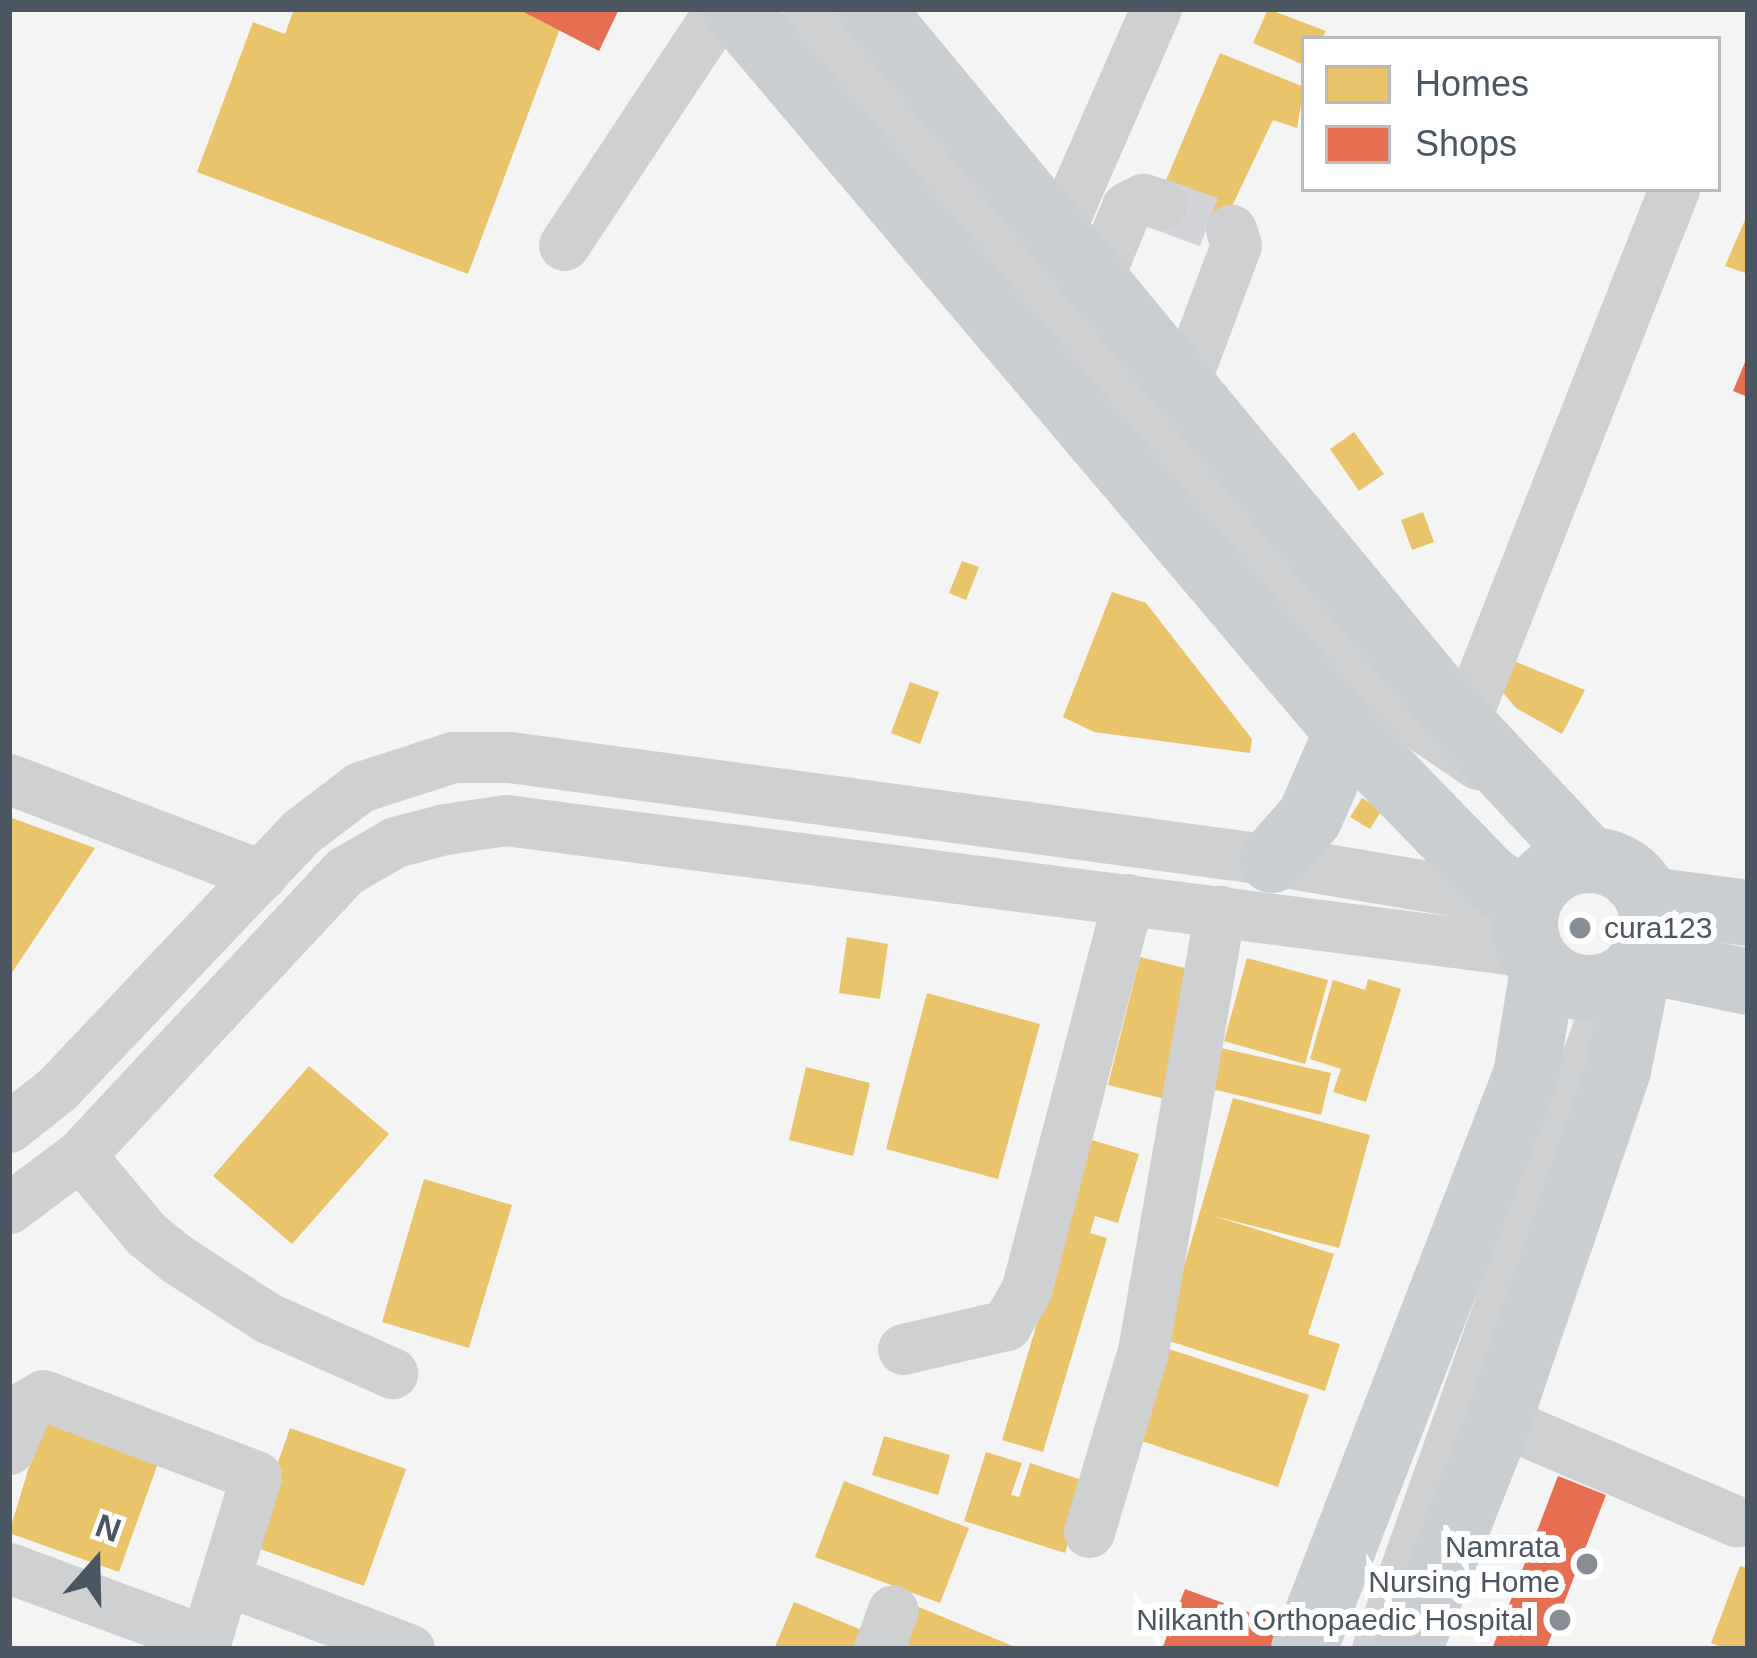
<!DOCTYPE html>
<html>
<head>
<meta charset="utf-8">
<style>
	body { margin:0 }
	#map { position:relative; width:1757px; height:1658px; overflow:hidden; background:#f4f4f4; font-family:Helvetica,sans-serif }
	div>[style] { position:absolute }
	.homes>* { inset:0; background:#e9c46a }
	.shops>* { inset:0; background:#e76f51 }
	.minor-tunnel>* { height:51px; margin-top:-25.5px; transform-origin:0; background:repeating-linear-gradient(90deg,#d2d4d7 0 51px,transparent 0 77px) }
	.minor>* { height:51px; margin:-25.5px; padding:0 25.5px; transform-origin:25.5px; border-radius:25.5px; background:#ced0d2 }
	.major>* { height:66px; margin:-33px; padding:0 33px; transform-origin:33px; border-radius:33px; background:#caced1 }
	.major>.ring { margin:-33px; padding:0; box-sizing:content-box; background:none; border:66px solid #caced1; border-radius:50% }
	.dots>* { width:33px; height:33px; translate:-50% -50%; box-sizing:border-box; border:6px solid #fff; border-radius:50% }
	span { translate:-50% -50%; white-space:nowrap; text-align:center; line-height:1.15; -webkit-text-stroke:12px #fff; paint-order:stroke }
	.poi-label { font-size:30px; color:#4a5661 }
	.left { translate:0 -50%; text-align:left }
	.right { translate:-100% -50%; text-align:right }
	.frame { position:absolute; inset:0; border:12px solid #4a5661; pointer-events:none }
	.legend { position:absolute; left:1301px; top:36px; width:420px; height:156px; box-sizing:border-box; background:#fff; border:3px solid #b7bbc0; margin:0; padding:15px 21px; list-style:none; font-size:36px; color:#4a5661 }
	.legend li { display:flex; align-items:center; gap:24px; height:60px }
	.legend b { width:60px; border:3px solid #b7bbc0 }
	.north { position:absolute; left:36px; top:1502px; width:120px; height:120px; -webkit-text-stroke:9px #fff; paint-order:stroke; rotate:20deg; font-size:33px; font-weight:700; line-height:48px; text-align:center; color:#4a5661 }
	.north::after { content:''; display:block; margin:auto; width:42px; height:54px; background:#4a5661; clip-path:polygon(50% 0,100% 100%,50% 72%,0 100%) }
</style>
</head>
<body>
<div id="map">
	<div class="homes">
		<div style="clip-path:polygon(294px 9px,517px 9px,561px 26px,468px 274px,197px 172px,253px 22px,285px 34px)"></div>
		<div style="clip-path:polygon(1268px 9px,1326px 31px,1322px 39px,1304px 39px,1304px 65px,1253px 43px)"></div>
		<div style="clip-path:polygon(1220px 53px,1304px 87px,1297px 128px,1273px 120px,1225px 221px,1158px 199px)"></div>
		<div style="clip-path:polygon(1748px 213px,1748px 274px,1725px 266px)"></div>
		<div style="clip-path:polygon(1354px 432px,1384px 474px,1359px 491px,1330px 449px)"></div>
		<div style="clip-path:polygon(1423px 512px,1434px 542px,1412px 550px,1401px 520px)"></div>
		<div style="clip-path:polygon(962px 561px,979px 567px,966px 600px,949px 593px)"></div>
		<div style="clip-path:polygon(1112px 592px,1146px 603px,1252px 739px,1250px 753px,1094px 732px,1063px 717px)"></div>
		<div style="clip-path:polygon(1501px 656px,1585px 690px,1562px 734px,1516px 708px,1492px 680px)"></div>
		<div style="clip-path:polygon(910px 682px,939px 692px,920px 744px,891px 733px)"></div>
		<div style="clip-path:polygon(1362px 798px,1382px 810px,1370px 829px,1350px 817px)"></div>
		<div style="clip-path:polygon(9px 817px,95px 848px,9px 977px)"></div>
		<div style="clip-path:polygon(847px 937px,888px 944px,880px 999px,839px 993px)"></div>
		<div style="clip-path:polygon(1140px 957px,1205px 973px,1173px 1101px,1108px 1085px)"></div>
		<div style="clip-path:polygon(1247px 958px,1328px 980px,1305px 1064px,1224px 1041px)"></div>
		<div style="clip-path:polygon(1368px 979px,1401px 989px,1366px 1102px,1333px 1092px,1341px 1069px,1310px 1059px,1333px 980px,1365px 990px)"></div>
		<div style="clip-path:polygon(927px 993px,1040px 1024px,998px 1179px,886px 1149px)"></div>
		<div style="clip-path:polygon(1221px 1048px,1331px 1073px,1321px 1115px,1212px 1089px)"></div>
		<div style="clip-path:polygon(309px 1066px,389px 1134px,292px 1244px,213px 1176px)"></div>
		<div style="clip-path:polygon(806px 1067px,870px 1083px,853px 1156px,789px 1140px)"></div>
		<div style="clip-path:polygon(1233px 1098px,1370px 1135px,1339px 1248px,1214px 1216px,1334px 1254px,1308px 1334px,1340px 1344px,1325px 1391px,1163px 1339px)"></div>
		<div style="clip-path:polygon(1092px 1140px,1139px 1154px,1118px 1223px,1095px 1216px,1090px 1233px,1107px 1238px,1043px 1452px,1002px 1440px)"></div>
		<div style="clip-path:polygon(424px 1179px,512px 1205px,469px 1348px,382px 1322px)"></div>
		<div style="clip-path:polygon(1166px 1348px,1309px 1395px,1278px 1487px,1136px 1439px)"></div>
		<div style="clip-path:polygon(45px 1414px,161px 1455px,119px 1572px,9px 1533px)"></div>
		<div style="clip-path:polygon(290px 1428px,406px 1469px,364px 1586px,249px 1545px)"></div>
		<div style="clip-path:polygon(884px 1436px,950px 1455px,938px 1495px,872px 1475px)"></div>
		<div style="clip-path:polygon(986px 1452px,1022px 1463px,1011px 1495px,1019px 1497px,1030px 1463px,1088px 1482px,1065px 1553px,964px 1521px)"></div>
		<div style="clip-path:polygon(844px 1481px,969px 1528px,940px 1603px,815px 1557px)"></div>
		<div style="clip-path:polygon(1740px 1566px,1748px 1568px,1748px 1649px,1727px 1649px,1711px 1643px)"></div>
		<div style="clip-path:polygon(794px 1602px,869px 1633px,862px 1649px,774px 1649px)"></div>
		<div style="clip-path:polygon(914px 1605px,1020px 1649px,896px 1649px)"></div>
	</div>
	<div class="shops">
		<div style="clip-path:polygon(518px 9px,619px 9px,599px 51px)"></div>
		<div style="clip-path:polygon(1748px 355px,1748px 397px,1733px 391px)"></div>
		<div style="clip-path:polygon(1558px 1476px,1606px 1495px,1546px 1649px,1492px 1649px)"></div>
		<div style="clip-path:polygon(1185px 1589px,1286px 1626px,1278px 1649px,1162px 1649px)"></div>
	</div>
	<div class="minor-tunnel">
		<div style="left:1161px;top:204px;width:75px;rotate:20.4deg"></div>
	</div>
	<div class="minor">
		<div style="left:807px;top:9px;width:859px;rotate:50.29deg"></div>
		<div style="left:1356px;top:670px;width:58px;rotate:43.6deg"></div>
		<div style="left:1398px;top:710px;width:97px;rotate:34deg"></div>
		<div style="left:1058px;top:233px;width:244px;rotate:-66.4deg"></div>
		<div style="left:564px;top:245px;width:283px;rotate:-56.5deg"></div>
		<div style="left:1097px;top:280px;width:79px;rotate:-67.7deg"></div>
		<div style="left:1127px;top:207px;width:18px;rotate:-27deg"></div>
		<div style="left:1143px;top:199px;width:19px;rotate:16deg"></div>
		<div style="left:1184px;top:384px;width:148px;rotate:-69.5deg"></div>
		<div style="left:1236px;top:245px;width:16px;rotate:-108deg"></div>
		<div style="left:1463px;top:725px;width:576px;rotate:-68.51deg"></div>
		<div style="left:9px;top:779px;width:270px;rotate:20.9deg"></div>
		<div style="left:9px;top:1127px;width:61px;rotate:-38.4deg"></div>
		<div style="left:57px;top:1089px;width:356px;rotate:-46.5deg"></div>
		<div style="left:302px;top:831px;width:73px;rotate:-37.2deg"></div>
		<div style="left:360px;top:787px;width:98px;rotate:-17.9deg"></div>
		<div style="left:453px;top:757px;width:57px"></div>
		<div style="left:510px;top:757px;width:769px;rotate:7.7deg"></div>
		<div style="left:1272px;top:860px;width:182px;rotate:9.5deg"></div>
		<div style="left:1452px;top:890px;width:71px;rotate:17.2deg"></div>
		<div style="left:80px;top:1155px;width:103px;rotate:50.1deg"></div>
		<div style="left:146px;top:1234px;width:40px;rotate:39deg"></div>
		<div style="left:177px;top:1259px;width:108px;rotate:33deg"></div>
		<div style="left:268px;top:1318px;width:136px;rotate:23.9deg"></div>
		<div style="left:9px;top:1208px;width:89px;rotate:-36.7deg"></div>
		<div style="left:80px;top:1155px;width:388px;rotate:-47deg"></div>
		<div style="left:345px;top:871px;width:58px;rotate:-30.1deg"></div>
		<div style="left:395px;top:842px;width:52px;rotate:-14.6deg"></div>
		<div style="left:445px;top:829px;width:62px;rotate:-8.4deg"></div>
		<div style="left:506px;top:820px;width:1033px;rotate:7.34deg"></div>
		<div style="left:903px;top:1349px;width:106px;rotate:-13.1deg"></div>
		<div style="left:1006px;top:1325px;width:39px;rotate:-60deg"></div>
		<div style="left:1026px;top:1291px;width:405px;rotate:-75.4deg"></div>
		<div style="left:1499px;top:1420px;width:258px;rotate:23.1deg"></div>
		<div style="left:9px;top:1449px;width:49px;rotate:-67.1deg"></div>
		<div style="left:28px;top:1404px;width:17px;rotate:-31deg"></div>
		<div style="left:43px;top:1395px;width:228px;rotate:20.8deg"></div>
		<div style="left:256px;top:1476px;width:181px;rotate:107deg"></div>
		<div style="left:1089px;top:1532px;width:189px;rotate:-73.4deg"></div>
		<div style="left:1143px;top:1351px;width:447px;rotate:-80.1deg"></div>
		<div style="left:9px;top:1568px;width:210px;rotate:20.3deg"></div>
		<div style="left:226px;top:1580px;width:196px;rotate:20.7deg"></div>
		<div style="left:879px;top:1649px;width:41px;rotate:-70.3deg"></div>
		<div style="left:1377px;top:1649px;width:693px;rotate:-70.44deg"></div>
	</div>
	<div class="major">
		<div style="left:735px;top:9px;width:947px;rotate:49.75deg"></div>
		<div style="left:1347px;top:732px;width:205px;rotate:45.8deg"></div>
		<div style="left:1490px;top:879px;width:44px;rotate:33deg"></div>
		<div style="left:871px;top:9px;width:929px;rotate:50.42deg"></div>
		<div style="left:1463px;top:725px;width:185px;rotate:47deg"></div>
		<div style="left:1272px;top:860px;width:57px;rotate:-48.5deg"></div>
		<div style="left:1310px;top:817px;width:93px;rotate:-66.5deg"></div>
		<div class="ring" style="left:1525px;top:860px;width:62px;height:62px"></div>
		<div style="left:1649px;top:900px;width:100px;rotate:7.5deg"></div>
		<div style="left:1643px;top:960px;width:107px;rotate:11.8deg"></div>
		<div style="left:1304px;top:1649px;width:615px;rotate:-68.86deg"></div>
		<div style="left:1526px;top:1075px;width:107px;rotate:-80.9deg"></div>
		<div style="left:1409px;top:1649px;width:246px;rotate:-68.5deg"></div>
		<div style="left:1499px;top:1420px;width:370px;rotate:-71.2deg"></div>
		<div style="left:1618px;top:1070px;width:105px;rotate:-78.5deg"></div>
	</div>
	<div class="dots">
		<div style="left:1580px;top:928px;background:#868d94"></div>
		<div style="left:1587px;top:1564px;background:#868d94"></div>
		<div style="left:1560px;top:1620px;background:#868d94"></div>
	</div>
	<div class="poi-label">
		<span class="left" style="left:1604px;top:928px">cura123</span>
		<span class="right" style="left:1560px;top:1564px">Namrata<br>Nursing Home</span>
		<span class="right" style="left:1533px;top:1620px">Nilkanth Orthopaedic Hospital</span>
	</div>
	<div class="frame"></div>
	<ul class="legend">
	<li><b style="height:33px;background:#e9c46a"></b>Homes</li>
	<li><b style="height:33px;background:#e76f51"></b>Shops</li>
	</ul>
	<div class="north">N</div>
</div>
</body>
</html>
